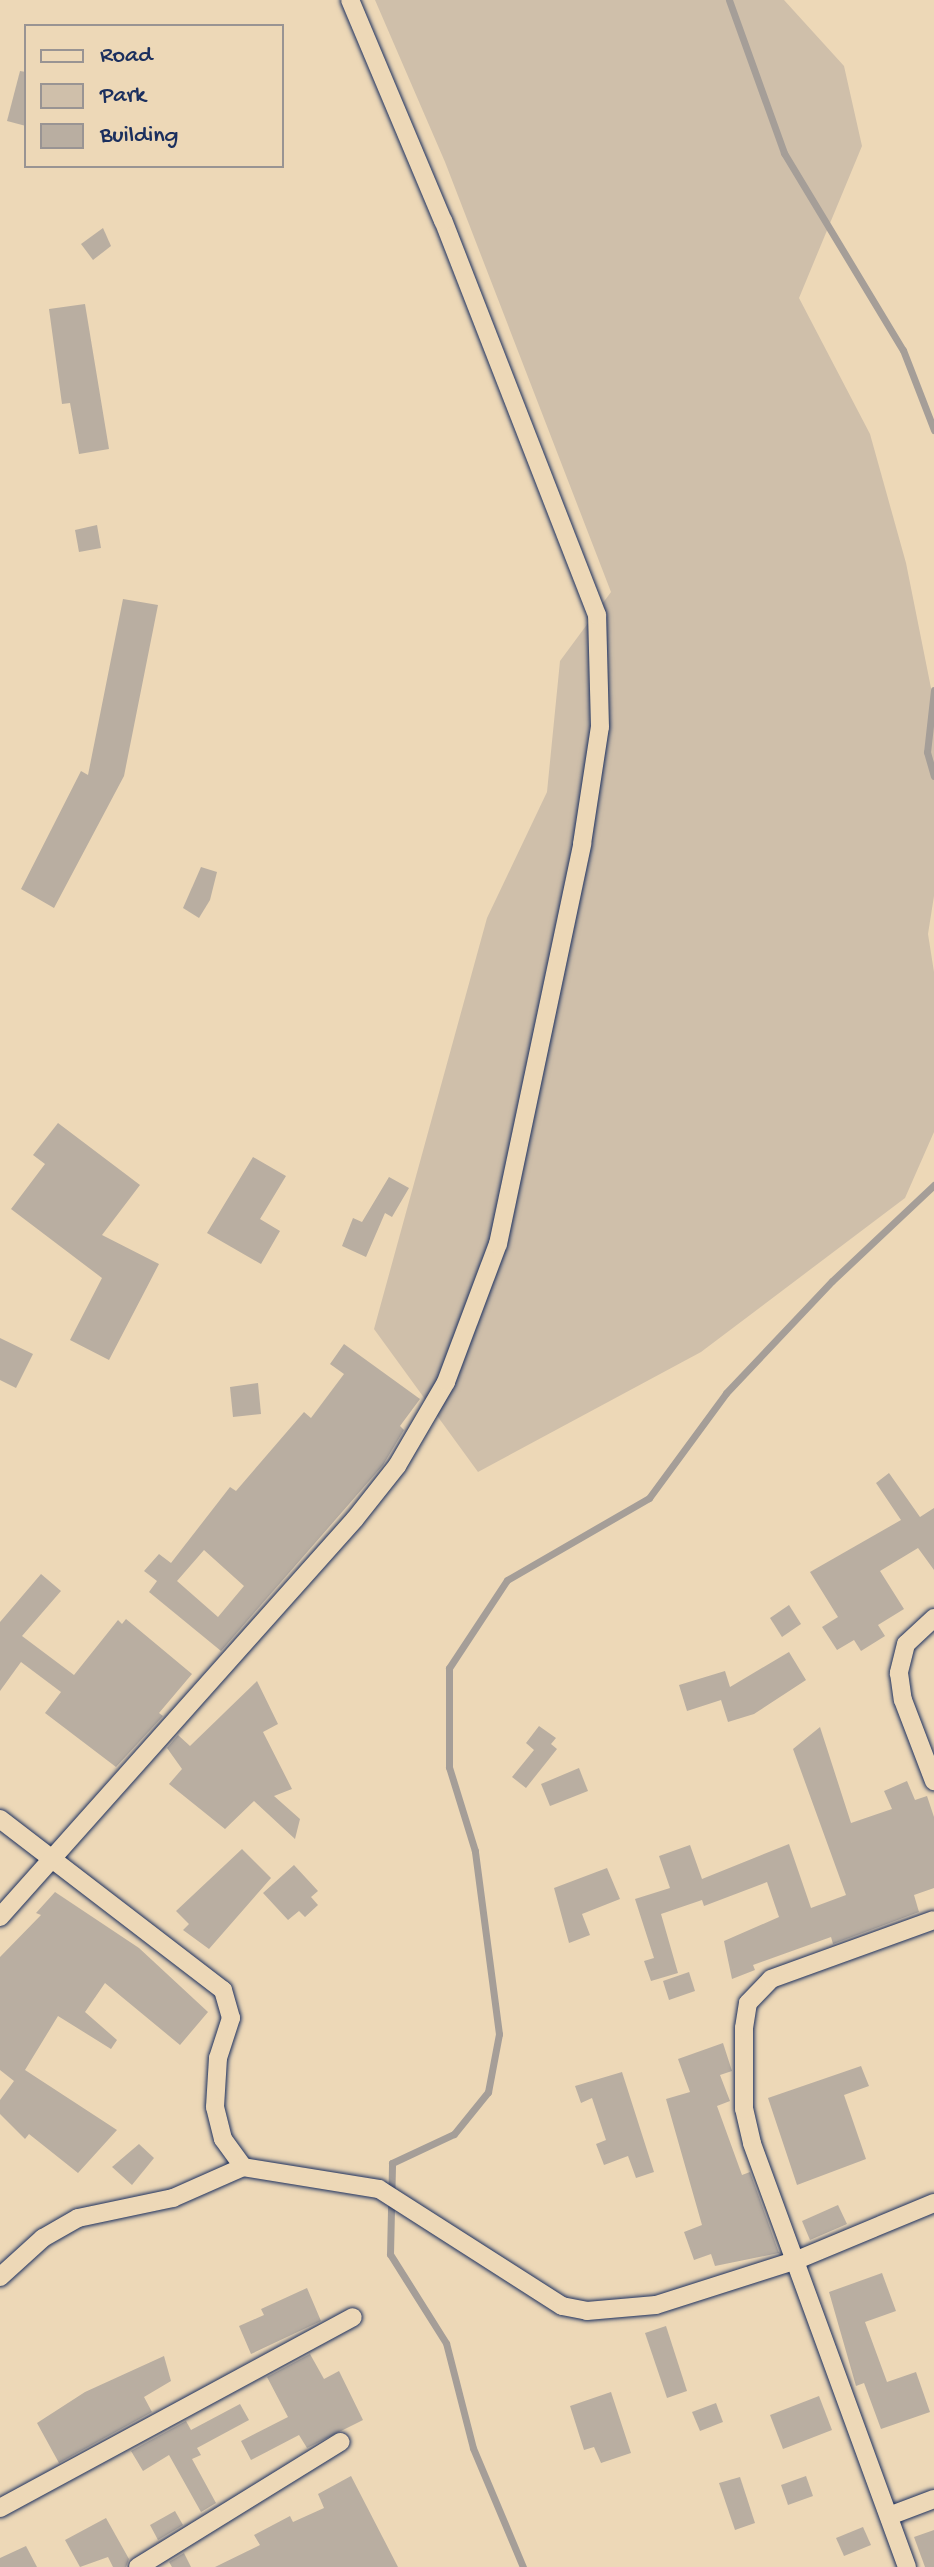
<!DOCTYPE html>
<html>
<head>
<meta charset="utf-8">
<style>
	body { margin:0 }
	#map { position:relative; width:934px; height:2567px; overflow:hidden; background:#edd8b7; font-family:"Gochi Hand",sans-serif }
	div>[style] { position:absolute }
	.green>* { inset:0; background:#cfbfaa }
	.stream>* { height:7px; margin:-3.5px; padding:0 3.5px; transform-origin:3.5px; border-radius:3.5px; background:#a59e98 }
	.building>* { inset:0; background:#b9aea1 }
	.roads { filter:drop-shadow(0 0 2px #1b2f5e) drop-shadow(0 0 2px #1b2f5e) }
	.minor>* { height:18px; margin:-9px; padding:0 9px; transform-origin:9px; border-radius:9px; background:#edd8b7 }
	span { translate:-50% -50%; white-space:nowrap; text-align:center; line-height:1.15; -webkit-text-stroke:6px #edd8b7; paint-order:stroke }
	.legend { position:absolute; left:24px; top:24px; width:260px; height:144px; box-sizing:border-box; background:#edd8b7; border:2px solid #999493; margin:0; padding:10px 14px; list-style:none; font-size:24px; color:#1b2f5e }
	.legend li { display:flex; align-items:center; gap:16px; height:40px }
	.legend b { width:40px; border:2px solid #999493 }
</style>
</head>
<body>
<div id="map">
	<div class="green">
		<div style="clip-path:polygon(375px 0,784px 0,844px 66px,862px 146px,799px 298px,870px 434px,906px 563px,934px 703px,934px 896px,928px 934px,934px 972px,934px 1132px,905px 1198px,701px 1352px,478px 1472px,374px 1329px,487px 918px,547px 792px,560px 661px,611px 592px,445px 162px)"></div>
	</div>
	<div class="stream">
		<div style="left:729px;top:0;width:163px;rotate:70.2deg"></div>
		<div style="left:784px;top:153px;width:230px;rotate:58.9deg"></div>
		<div style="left:903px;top:350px;width:86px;rotate:68.8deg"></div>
		<div style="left:934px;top:690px;width:62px;rotate:96.4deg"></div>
		<div style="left:927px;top:752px;width:25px;rotate:74deg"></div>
		<div style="left:523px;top:2567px;width:129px;rotate:-112.8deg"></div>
		<div style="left:473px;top:2448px;width:108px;rotate:-104.4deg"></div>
		<div style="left:446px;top:2343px;width:105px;rotate:-122.2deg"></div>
		<div style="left:390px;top:2254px;width:91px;rotate:-88.7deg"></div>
		<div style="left:392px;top:2163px;width:68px;rotate:-25.1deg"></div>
		<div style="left:454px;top:2134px;width:54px;rotate:-51deg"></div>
		<div style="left:488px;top:2092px;width:59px;rotate:-79.3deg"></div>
		<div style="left:499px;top:2034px;width:185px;rotate:-97.5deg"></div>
		<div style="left:475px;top:1851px;width:88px;rotate:-107.2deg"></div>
		<div style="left:449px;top:1767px;width:99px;rotate:-90deg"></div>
		<div style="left:449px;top:1668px;width:105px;rotate:-56.6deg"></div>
		<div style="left:507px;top:1580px;width:164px;rotate:-30deg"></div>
		<div style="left:649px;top:1498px;width:130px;rotate:-53.7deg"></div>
		<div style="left:726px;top:1393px;width:154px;rotate:-46.6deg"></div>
		<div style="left:832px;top:1281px;width:140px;rotate:-43.3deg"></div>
	</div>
	<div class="building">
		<div style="clip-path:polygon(20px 71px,26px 72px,26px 126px,7px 121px)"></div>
		<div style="clip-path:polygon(103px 228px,111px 246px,93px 260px,81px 244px)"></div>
		<div style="clip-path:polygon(85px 304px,109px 449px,79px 454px,70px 403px,62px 404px,49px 309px)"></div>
		<div style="clip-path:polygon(97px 525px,101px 548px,79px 552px,75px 530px)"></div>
		<div style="clip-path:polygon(123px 599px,158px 605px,124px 776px,54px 908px,21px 889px,81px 771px,88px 775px)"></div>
		<div style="clip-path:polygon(201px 867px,217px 872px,210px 900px,199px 918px,183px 908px)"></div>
		<div style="clip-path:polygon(58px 1123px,140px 1185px,102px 1235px,159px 1264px,109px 1360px,70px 1340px,102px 1278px,11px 1209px,45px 1164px,33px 1155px)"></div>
		<div style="clip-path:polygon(253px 1157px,286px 1176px,260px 1219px,280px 1231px,261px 1264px,207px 1233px)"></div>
		<div style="clip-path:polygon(389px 1177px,409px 1188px,392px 1217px,385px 1213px,366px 1257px,342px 1246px,353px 1218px,362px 1222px)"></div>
		<div style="clip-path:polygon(0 1338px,33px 1354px,16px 1388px,0 1380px)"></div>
		<div style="clip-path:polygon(evenodd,344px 1344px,420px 1399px,400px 1426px,404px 1430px,383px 1465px,221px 1651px,149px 1592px,157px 1581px,144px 1571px,159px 1554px,171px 1563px,230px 1487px,236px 1491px,304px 1412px,311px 1418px,344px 1374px,330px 1364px,344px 1344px,204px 1550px,244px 1586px,218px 1617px,177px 1581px,204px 1550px)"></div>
		<div style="clip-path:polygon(258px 1383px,261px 1414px,233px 1417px,230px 1387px)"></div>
		<div style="clip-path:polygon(889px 1473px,920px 1517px,934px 1508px,934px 1570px,918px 1548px,880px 1571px,904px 1609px,878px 1625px,885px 1636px,861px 1651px,854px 1640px,837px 1650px,822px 1627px,838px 1617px,810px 1572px,901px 1520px,876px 1483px)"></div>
		<div style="clip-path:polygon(41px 1574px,61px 1591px,22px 1636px,74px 1675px,118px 1620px,122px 1624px,126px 1619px,192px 1674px,159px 1713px,163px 1716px,116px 1767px,45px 1713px,61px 1692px,21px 1662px,0 1691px,0 1622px)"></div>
		<div style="clip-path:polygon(789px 1605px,801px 1624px,782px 1637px,770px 1618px)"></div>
		<div style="clip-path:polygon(789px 1652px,806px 1680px,754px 1714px,728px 1722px,721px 1700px,687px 1711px,679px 1685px,725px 1671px,730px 1687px)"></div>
		<div style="clip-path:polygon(257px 1681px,278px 1724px,263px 1732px,292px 1789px,274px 1796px,300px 1819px,295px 1839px,254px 1801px,225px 1829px,169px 1784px,182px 1769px,167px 1748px,178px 1735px,190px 1746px)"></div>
		<div style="clip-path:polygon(539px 1726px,556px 1738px,551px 1744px,557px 1749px,526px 1788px,512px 1777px,534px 1750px,526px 1743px)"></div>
		<div style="clip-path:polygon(820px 1727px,851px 1823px,892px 1809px,884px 1791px,907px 1781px,915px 1800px,927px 1796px,934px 1817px,934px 1888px,914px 1895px,919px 1912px,833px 1944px,831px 1937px,753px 1965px,755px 1970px,732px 1979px,724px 1941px,779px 1917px,767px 1882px,704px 1906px,702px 1900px,661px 1914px,678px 1973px,651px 1981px,644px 1961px,654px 1958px,635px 1899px,670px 1888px,659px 1856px,690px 1845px,702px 1879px,789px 1844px,811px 1908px,846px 1895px,793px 1749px)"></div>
		<div style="clip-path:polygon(579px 1768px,588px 1791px,550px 1806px,541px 1784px)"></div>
		<div style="clip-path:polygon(242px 1849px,271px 1878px,209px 1949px,183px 1930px,189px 1924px,176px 1911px)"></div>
		<div style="clip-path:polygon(294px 1865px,318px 1891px,311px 1897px,318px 1905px,305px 1917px,299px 1911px,288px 1920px,263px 1893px)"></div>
		<div style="clip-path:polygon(607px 1868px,620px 1899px,582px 1914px,590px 1935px,569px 1943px,554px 1888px)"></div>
		<div style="clip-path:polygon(55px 1892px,139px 1948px,208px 2012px,180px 2045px,105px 1983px,85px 2012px,117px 2040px,111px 2049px,58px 2016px,25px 2070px,117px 2130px,78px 2173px,29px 2134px,25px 2139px,0 2114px,0 2100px,14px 2081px,0 2070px,0 1957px,41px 1915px,36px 1913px)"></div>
		<div style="clip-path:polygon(689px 1972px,695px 1991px,669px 2000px,663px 1981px)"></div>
		<div style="clip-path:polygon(723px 2043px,732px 2071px,720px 2075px,730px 2101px,717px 2106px,742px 2175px,750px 2172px,779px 2253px,715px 2266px,711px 2254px,694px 2260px,684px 2232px,702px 2225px,666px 2099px,690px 2092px,678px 2059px)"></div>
		<div style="clip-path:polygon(861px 2066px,869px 2086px,844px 2095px,866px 2159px,797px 2185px,768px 2098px)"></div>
		<div style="clip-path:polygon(622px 2072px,654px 2172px,636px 2178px,628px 2156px,604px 2165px,596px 2144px,606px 2140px,592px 2098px,581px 2103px,575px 2086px)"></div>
		<div style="clip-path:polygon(139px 2144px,154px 2158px,132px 2185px,112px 2167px)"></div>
		<div style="clip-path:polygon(838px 2205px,847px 2224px,810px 2240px,802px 2221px)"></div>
		<div style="clip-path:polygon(882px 2273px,896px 2311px,865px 2322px,887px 2382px,916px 2372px,930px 2412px,881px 2429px,864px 2383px,856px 2386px,829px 2292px)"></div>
		<div style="clip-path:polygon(307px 2288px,321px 2321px,251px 2354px,239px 2326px,264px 2315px,261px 2309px)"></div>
		<div style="clip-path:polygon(666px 2326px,687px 2391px,667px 2398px,645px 2333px)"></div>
		<div style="clip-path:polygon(310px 2354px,324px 2379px,339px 2371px,363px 2420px,307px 2448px,299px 2435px,251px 2460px,241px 2441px,288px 2417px,267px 2377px)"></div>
		<div style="clip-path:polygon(164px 2356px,171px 2381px,144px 2397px,152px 2412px,59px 2463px,37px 2423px,85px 2392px)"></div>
		<div style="clip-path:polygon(611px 2392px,631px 2453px,601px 2463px,594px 2447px,584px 2450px,570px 2406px)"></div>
		<div style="clip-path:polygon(819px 2396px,832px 2430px,783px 2449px,770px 2415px)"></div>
		<div style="clip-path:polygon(716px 2403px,723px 2422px,700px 2431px,692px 2412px)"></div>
		<div style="clip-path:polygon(240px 2404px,249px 2420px,197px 2448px,201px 2455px,192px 2459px,216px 2503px,201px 2512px,169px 2455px,143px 2471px,131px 2451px,186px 2421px,191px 2430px)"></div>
		<div style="clip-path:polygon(351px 2476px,398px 2567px,215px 2567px,260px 2545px,254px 2535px,290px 2516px,293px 2522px,324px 2508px,318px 2494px)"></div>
		<div style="clip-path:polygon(806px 2476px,813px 2496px,788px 2505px,781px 2485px)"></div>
		<div style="clip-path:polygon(740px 2477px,755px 2523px,735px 2530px,719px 2483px)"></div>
		<div style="clip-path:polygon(175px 2511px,183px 2525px,158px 2540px,150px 2525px)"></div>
		<div style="clip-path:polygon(106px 2518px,129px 2559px,126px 2567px,113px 2567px,108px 2557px,80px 2567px,65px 2540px)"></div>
		<div style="clip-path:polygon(863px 2527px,871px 2545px,844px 2556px,836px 2538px)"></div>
		<div style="clip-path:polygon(934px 2530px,934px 2567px,925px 2567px,914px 2537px)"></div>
		<div style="clip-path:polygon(26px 2546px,37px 2567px,0 2567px,0 2558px)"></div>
		<div style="clip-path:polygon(184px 2553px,191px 2567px,172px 2567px,169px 2562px)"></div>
	</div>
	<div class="roads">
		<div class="minor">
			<div style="left:934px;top:1618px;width:38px;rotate:137deg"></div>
			<div style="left:906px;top:1644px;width:30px;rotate:104deg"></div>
			<div style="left:899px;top:1673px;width:27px;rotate:82deg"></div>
			<div style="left:903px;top:1700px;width:87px;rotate:69.1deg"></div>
			<div style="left:0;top:1819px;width:281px;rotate:37.5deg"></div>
			<div style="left:223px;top:1990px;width:29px;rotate:74deg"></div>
			<div style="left:231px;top:2018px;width:42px;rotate:108deg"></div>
			<div style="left:218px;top:2058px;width:49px;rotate:93.5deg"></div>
			<div style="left:215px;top:2107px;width:33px;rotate:76deg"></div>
			<div style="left:223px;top:2139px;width:34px;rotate:54deg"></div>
			<div style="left:243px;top:2167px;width:138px;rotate:9.2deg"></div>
			<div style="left:379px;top:2189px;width:217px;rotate:32.6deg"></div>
			<div style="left:562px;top:2306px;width:25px;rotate:11deg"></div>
			<div style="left:587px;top:2311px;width:69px;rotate:-5deg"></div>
			<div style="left:656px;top:2305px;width:148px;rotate:-17.7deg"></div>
			<div style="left:797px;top:2260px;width:148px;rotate:-22.6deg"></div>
			<div style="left:0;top:1917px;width:533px;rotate:-48.27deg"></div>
			<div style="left:355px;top:1519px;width:68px;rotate:-51.6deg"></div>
			<div style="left:397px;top:1466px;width:97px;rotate:-59.7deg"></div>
			<div style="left:446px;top:1382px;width:147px;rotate:-69.4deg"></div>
			<div style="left:498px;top:1244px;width:409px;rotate:-78.1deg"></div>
			<div style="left:582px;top:844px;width:118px;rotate:-81.3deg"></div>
			<div style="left:600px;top:727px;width:112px;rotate:-91.5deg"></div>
			<div style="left:597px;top:615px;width:423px;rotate:-111.3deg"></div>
			<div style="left:443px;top:221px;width:240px;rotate:-112.8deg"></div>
			<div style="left:0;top:2277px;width:58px;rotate:-42.2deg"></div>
			<div style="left:43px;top:2238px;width:40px;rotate:-29.7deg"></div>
			<div style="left:78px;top:2218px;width:97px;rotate:-11.9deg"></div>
			<div style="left:173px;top:2198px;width:77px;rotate:-23.9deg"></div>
			<div style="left:0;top:2508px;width:401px;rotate:-28.4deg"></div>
			<div style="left:889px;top:2516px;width:48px;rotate:-20.7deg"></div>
			<div style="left:138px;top:2567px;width:238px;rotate:-31.7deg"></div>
			<div style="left:907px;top:2567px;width:451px;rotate:-110.1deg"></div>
			<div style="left:752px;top:2143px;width:35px;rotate:-103deg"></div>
			<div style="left:744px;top:2109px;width:81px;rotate:-90deg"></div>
			<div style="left:744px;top:2028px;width:25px;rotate:-81deg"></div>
			<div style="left:748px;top:2003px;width:33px;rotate:-46deg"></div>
			<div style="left:771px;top:1979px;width:173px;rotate:-19.9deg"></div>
		</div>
	</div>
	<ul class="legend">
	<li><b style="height:10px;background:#edd8b7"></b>Road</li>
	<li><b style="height:22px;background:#cfbfaa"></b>Park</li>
	<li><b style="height:22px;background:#b9aea1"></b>Building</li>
	</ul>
</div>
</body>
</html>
